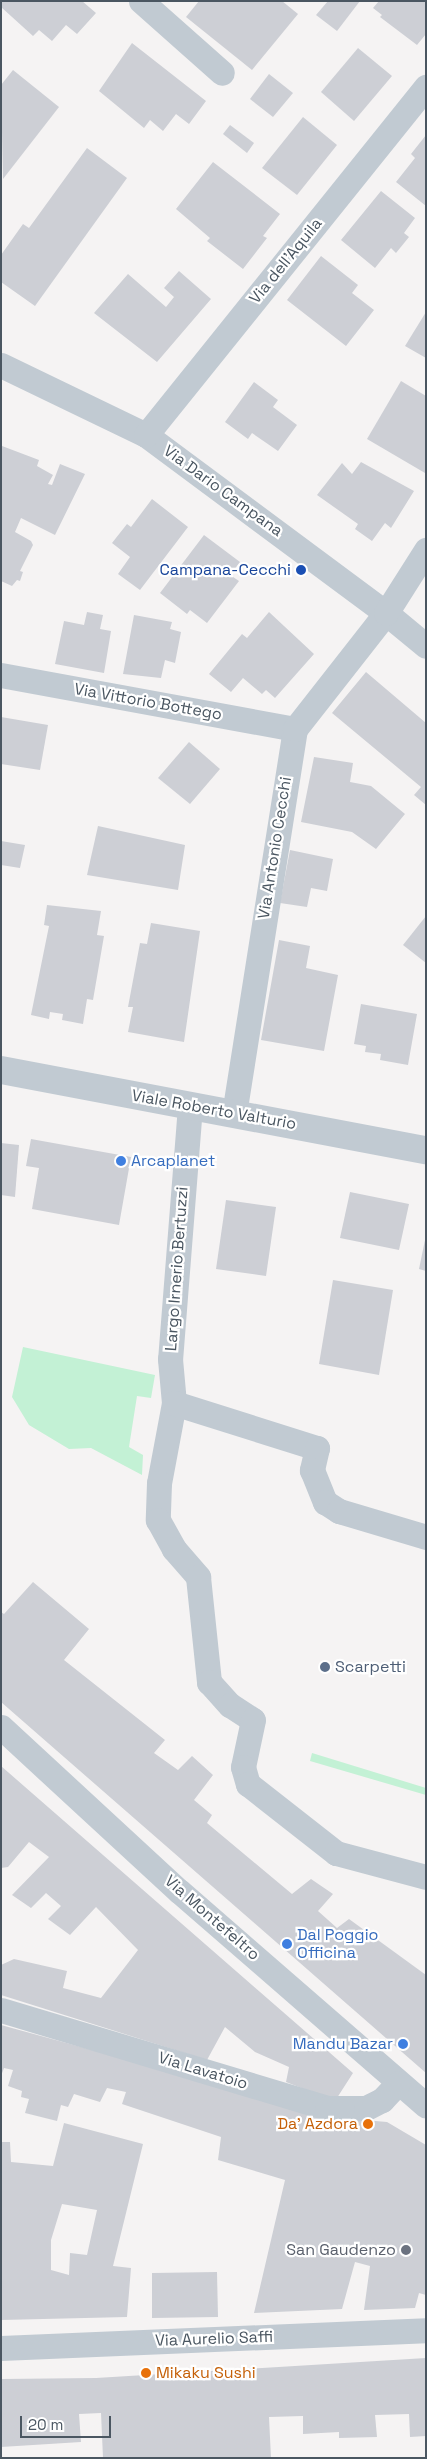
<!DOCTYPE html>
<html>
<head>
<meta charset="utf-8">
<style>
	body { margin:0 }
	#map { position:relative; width:427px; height:2459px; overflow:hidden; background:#f5f3f3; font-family:"Space Grotesk",sans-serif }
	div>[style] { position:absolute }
	.green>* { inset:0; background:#c3f1d5 }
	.building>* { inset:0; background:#cdcfd5 }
	.minor>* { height:25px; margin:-12.5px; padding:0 12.5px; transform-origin:12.5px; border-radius:12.5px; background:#c1cad2 }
	.tertiary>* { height:28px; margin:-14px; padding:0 14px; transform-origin:14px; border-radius:14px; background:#c1cad2 }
	.dots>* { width:14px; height:14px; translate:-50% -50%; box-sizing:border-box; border:2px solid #fff; border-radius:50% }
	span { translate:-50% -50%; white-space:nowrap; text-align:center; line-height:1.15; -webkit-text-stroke:4.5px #fff; paint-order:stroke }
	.street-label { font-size:16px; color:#4a5661 }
	.transit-label { font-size:16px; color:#164399 }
	.right { translate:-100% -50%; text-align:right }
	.shop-label { font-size:16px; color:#366cbe }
	.left { translate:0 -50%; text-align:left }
	.service-label { font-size:16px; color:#4e5e75 }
	.food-label { font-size:16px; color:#c56008 }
	.worship-label { font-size:16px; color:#5b616d }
	.frame { position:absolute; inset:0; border:2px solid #4a5661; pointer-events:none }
	.scale { position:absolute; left:20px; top:2416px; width:91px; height:22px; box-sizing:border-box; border:2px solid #4a5661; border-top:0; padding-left:6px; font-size:15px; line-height:18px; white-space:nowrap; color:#4a5661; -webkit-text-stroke:4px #fff; paint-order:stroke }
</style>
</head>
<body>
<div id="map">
	<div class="green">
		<div style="clip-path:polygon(23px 1347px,155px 1375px,151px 1398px,137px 1396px,129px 1447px,143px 1455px,142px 1475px,91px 1448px,69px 1449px,29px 1425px,12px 1397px)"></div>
		<div style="clip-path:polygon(312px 1753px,426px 1788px,426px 1795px,310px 1761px)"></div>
	</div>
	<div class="building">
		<div style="clip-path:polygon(1px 1px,82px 1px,96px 13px,77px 34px,66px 25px,52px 41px,39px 30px,33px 36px,1px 7px)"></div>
		<div style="clip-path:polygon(199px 1px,282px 1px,298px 14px,252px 70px,186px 17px)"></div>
		<div style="clip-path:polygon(328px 1px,360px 1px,337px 31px,316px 15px)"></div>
		<div style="clip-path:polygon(379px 1px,426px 1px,426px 34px,417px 45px,380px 17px,382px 15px,373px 8px)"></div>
		<div style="clip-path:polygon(132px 43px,206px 101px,189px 124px,176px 114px,163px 131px,150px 120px,144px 128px,99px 91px)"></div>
		<div style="clip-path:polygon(358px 48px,392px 76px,354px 121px,321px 92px)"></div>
		<div style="clip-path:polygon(13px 70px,59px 107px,3px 179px,1px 85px)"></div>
		<div style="clip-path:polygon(269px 74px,293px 93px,273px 117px,250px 99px)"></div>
		<div style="clip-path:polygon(303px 117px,337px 145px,297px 195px,262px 168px)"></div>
		<div style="clip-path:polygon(230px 125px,254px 143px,247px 153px,223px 134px)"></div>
		<div style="clip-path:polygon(426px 135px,426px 206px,396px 182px,415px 158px,411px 154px)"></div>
		<div style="clip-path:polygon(87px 148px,127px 178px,35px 306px,1px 282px,1px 255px,23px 224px,29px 228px)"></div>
		<div style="clip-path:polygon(213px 162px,280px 214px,263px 236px,267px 238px,243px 269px,207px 241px,210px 238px,176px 209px)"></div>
		<div style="clip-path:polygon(381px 191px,415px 218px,404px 233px,409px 237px,396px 253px,391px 248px,375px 268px,341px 240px)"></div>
		<div style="clip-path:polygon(321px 256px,358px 285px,352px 293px,374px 310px,346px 346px,287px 300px)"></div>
		<div style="clip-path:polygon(179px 271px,211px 299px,157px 362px,94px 313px,128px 274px,166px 307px,174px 297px,164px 288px)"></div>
		<div style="clip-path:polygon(426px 312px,426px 358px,405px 346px)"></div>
		<div style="clip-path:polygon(401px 381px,426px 396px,425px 473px,367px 439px)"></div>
		<div style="clip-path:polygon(254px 382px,278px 400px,273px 407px,297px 425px,278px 451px,252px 433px,248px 439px,225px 422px)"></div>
		<div style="clip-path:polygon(2px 446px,39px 460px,37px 466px,53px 475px,48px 484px,52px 485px,60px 464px,85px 474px,55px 535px,21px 518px,15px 532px,31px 541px,33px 545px,20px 571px,23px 572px,20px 581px,17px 580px,12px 586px,1px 581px)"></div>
		<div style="clip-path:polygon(361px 462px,414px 491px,391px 528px,385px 523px,372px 541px,355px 529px,358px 524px,317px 495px,342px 463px,352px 474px)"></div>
		<div style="clip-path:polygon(152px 499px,188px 527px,140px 590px,118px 574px,130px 557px,112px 543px,127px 524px,131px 527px)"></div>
		<div style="clip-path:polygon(204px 535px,240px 562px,230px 575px,239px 581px,207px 623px,190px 610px,187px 614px,160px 593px)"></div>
		<div style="clip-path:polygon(87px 612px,103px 615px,100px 629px,111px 631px,104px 673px,55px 664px,64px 621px,84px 625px)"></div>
		<div style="clip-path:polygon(269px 612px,314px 654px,275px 698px,266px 690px,262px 694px,243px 678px,231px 692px,209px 674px,242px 634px,247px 638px)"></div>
		<div style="clip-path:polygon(134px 615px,172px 622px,170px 629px,181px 632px,175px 663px,165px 660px,161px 678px,123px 674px)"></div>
		<div style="clip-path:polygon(366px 672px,426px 723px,426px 805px,414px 795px,421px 787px,332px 713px)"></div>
		<div style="clip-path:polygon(1px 717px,48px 725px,40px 770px,1px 764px)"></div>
		<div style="clip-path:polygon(189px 742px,220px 769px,190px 804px,158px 778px)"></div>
		<div style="clip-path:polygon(314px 757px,353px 763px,350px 782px,371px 786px,405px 814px,376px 849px,352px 832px,301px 822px)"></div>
		<div style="clip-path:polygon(98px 826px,185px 845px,178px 890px,87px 875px)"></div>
		<div style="clip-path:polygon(1px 841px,25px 845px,20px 868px,1px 865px)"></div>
		<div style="clip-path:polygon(290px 850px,333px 859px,327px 891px,311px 888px,307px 907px,280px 903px)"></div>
		<div style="clip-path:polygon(47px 905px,101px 911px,97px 935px,104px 936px,93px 1000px,87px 999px,83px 1024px,62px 1020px,63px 1014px,50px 1012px,49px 1019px,31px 1015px,49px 926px,44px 925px)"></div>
		<div style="clip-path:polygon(426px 916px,426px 963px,403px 945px)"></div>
		<div style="clip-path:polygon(151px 923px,200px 931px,184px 1042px,128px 1032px,133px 1007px,128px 1007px,140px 943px,147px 944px)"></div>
		<div style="clip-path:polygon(279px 940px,310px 946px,306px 968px,338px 975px,324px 1051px,261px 1040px)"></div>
		<div style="clip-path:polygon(361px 1004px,417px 1014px,408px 1065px,380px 1060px,381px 1054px,365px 1052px,366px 1046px,354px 1044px)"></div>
		<div style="clip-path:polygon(31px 1139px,131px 1157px,119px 1225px,32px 1209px,39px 1168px,26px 1166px)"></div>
		<div style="clip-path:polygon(1px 1143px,19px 1145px,15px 1197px,1px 1195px)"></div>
		<div style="clip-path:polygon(350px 1192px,409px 1204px,399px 1250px,340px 1238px)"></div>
		<div style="clip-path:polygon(226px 1200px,276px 1207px,266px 1276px,216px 1269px)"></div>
		<div style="clip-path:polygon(425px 1240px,426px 1240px,426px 1271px,419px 1269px)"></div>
		<div style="clip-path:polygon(333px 1280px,393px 1290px,379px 1375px,319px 1364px)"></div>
		<div style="clip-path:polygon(33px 1582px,89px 1629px,64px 1660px,165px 1740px,154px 1753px,178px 1770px,192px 1756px,213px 1775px,194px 1800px,212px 1815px,207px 1823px,292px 1894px,311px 1879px,333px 1894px,318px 1911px,337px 1928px,349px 1919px,426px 1975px,426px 2073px,1px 1702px,1px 1612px,4px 1614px)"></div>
		<div style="clip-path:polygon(1px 1766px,353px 2073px,335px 2101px,286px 2082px,289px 2067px,255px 2052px,225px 2027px,207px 2060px,1px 1995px,1px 1965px,14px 1959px,67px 1971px,63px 1988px,101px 1998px,138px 1950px,96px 1907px,70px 1935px,48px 1919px,61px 1906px,46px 1893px,31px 1908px,12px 1895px,49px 1857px,29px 1842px,8px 1867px,1px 1868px)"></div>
		<div style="clip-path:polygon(1px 2025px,303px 2108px,341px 2118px,387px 2122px,426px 2145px,426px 2295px,419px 2293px,415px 2308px,364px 2310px,370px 2266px,355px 2262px,342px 2309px,254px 2313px,285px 2180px,218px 2160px,221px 2137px,122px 2104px,126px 2092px,107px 2088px,100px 2102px,74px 2094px,68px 2107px,61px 2105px,57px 2121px,25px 2113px,29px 2099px,21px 2097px,22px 2091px,8px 2086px,13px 2070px,4px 2068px,1px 2076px)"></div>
		<div style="clip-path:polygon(evenodd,64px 2123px,143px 2144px,113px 2266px,131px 2268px,127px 2317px,1px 2320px,1px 2142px,10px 2142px,11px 2162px,53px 2166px,64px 2123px,62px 2204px,97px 2210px,87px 2255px,70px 2253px,69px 2275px,51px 2270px,51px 2240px,62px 2204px)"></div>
		<div style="clip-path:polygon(217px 2272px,218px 2317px,152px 2318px,152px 2273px)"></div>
		<div style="clip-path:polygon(426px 2358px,426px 2436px,410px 2437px,409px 2414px,375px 2415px,377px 2437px,339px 2438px,339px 2432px,303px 2434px,303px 2416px,269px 2417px,271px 2458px,103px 2458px,101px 2413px,79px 2414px,81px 2442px,1px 2447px,1px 2379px,96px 2378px)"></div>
	</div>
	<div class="minor">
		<div style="left:141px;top:1px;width:108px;rotate:41.6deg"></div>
		<div style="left:1px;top:365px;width:161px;rotate:25.8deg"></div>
		<div style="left:146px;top:435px;width:299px;rotate:36.6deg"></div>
		<div style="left:386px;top:613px;width:52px;rotate:39.5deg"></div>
		<div style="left:146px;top:435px;width:447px;rotate:-51.2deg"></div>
		<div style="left:1px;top:675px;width:299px;rotate:10.4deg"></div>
		<div style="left:190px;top:1106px;width:254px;rotate:94.5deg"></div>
		<div style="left:170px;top:1359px;width:44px;rotate:84.8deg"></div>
		<div style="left:174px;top:1403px;width:81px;rotate:100.6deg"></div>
		<div style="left:159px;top:1483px;width:37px;rotate:92deg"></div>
		<div style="left:158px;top:1520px;width:33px;rotate:61deg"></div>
		<div style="left:174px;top:1549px;width:37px;rotate:49deg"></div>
		<div style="left:198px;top:1577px;width:106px;rotate:84deg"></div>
		<div style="left:209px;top:1682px;width:31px;rotate:48deg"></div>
		<div style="left:230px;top:1705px;width:27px;rotate:33deg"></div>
		<div style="left:253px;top:1720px;width:48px;rotate:102deg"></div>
		<div style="left:243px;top:1767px;width:18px;rotate:74deg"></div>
		<div style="left:248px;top:1784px;width:112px;rotate:38.1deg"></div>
		<div style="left:336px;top:1853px;width:93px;rotate:14.9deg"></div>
		<div style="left:234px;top:1114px;width:390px;rotate:-81deg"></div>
		<div style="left:295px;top:729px;width:147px;rotate:-51.9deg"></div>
		<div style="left:386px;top:613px;width:75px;rotate:-57.6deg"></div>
		<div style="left:174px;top:1403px;width:150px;rotate:17.5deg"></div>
		<div style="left:317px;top:1448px;width:23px;rotate:103deg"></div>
		<div style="left:312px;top:1470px;width:35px;rotate:68deg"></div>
		<div style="left:325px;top:1502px;width:17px;rotate:33deg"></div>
		<div style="left:339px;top:1511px;width:91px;rotate:16.6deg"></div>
		<div style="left:1px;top:1727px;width:242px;rotate:42.7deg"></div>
		<div style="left:179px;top:1891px;width:327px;rotate:41deg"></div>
		<div style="left:1px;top:2010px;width:340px;rotate:16.7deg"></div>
		<div style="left:327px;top:2108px;width:39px"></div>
		<div style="left:366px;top:2108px;width:18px;rotate:-27deg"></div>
		<div style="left:382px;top:2100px;width:23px;rotate:-47deg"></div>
		<div style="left:1px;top:2348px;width:425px;rotate:-2.4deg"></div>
	</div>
	<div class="tertiary">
		<div style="left:1px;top:1070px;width:432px;rotate:10.7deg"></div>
	</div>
	<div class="dots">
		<div style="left:301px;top:570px;background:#1a4fb4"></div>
		<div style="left:121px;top:1161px;background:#3f7fe0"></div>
		<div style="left:325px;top:1667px;background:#5c6f8a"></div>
		<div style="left:287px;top:1944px;background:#3f7fe0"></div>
		<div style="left:403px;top:2044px;background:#3f7fe0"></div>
		<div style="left:368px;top:2124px;background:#e8710a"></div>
		<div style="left:406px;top:2250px;background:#6b7280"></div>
		<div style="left:146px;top:2373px;background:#e8710a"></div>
	</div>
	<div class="street-label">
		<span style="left:286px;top:261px;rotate:-51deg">Via dell'Aquila</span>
		<span style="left:223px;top:491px;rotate:36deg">Via Dario Campana</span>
		<span style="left:148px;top:702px;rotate:10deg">Via Vittorio Bottego</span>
		<span style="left:275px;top:848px;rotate:-81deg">Via Antonio Cecchi</span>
		<span style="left:214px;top:1110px;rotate:10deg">Viale Roberto Valturio</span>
		<span style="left:177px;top:1269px;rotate:-86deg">Largo Irnerio Bertuzzi</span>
		<span style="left:212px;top:1918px;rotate:41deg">Via Montefeltro</span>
		<span style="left:203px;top:2071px;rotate:17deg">Via Lavatoio</span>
		<span style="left:214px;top:2339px;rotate:-2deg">Via Aurelio Saffi</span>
	</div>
	<div class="transit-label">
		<span class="right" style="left:291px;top:570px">Campana-Cecchi</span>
	</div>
	<div class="shop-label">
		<span class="left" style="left:131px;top:1161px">Arcaplanet</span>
		<span class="left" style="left:297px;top:1944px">Dal Poggio<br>Officina</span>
		<span class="right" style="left:393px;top:2044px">Mandu Bazar</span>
	</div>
	<div class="service-label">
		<span class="left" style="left:335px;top:1667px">Scarpetti</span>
	</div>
	<div class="food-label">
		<span class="right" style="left:358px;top:2124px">Da' Azdora</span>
		<span class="left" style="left:156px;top:2373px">Mikaku Sushi</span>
	</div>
	<div class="worship-label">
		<span class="right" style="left:396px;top:2250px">San Gaudenzo</span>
	</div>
	<div class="frame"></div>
	<div class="scale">20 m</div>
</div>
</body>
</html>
